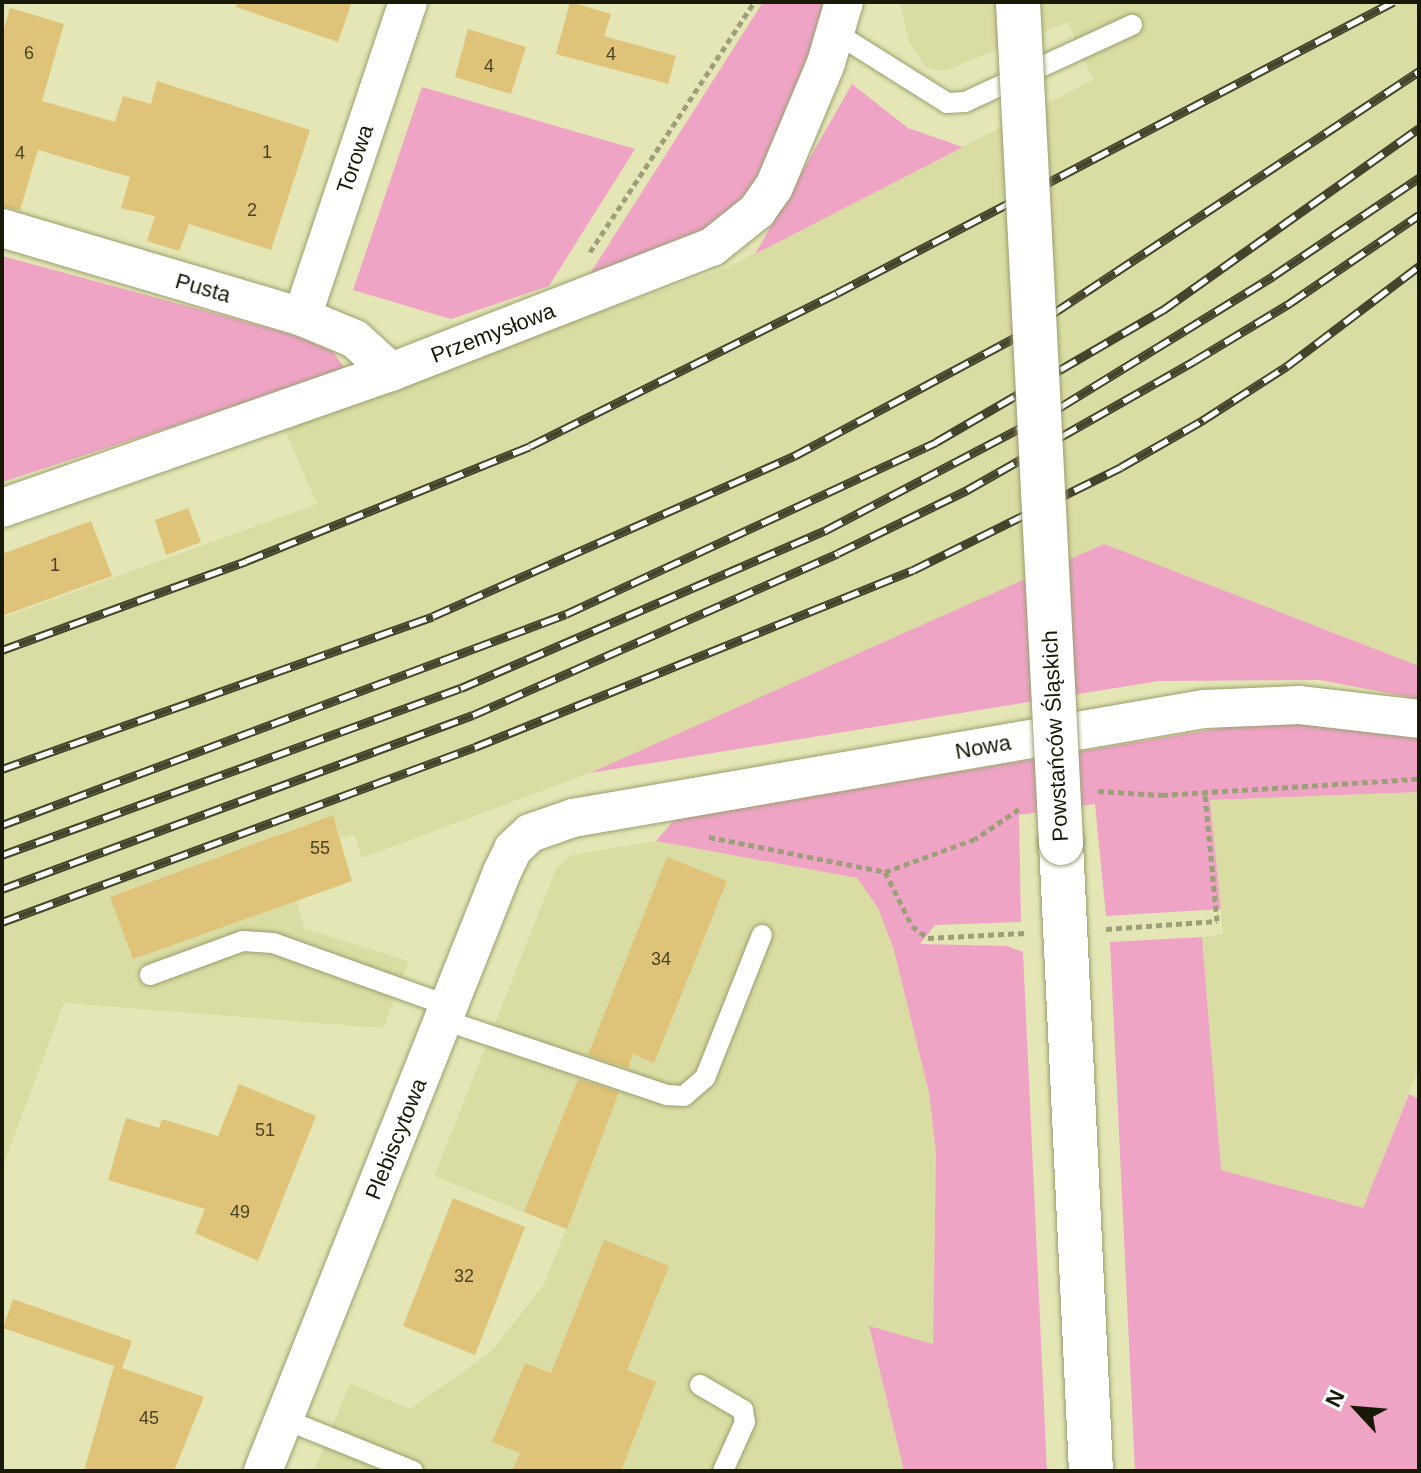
<!DOCTYPE html>
<html>
<head>
<meta charset="utf-8">
<style>
	body { margin:0 }
	#map { position:relative; width:1421px; height:1473px; overflow:hidden; background:#e4e7b5; font-family:Helvetica,sans-serif }
	div>[style] { position:absolute }
	.built>* { inset:0; background:#dadda3 }
	.green>* { inset:0; background:#efa4c6 }
	.building>* { inset:0; background:#dec378 }
	.path>* { height:5px; margin-top:-2.5px; transform-origin:0; background:repeating-linear-gradient(90deg,#9d9f79 0 6px,transparent 0 10px) }
	.roads { filter:drop-shadow(0 0 2px #9b9e6e) drop-shadow(0 0 2px #9b9e6e) }
	.service>* { height:20px; margin:-10px; padding:0 10px; transform-origin:10px; border-radius:10px; background:#fff }
	.minor>* { height:38px; margin:-19px; padding:0 19px; transform-origin:19px; border-radius:19px; background:#fff }
	.secondary>* { height:44px; margin:-22px; padding:0 22px; transform-origin:22px; border-radius:22px; background:#fff }
	.rail>* { height:9px; margin-top:-4.5px; transform-origin:0; background:repeating-linear-gradient(90deg,#fff 0 18px,#44442c 0 36px); box-sizing:border-box; border-block:2px solid #44442c }
	.bridges { filter:drop-shadow(0 0 2px #9b9e6e) drop-shadow(0 0 2px #9b9e6e) }
	.secondary-bridge>* { height:44px; margin:-22px; padding:0 22px; transform-origin:22px; border-radius:22px; background:#fff }
	span { translate:-50% -50%; white-space:nowrap; text-align:center; line-height:1.15; -webkit-text-stroke:6px #fff; paint-order:stroke }
	.number-label { font-size:18px; color:#4a4423 }
	.number-label span { -webkit-text-stroke-width:0 }
	.street-label { font-size:22px; color:#191907 }
	.frame { position:absolute; inset:0; border:4px solid #191907; pointer-events:none }
	.north { position:absolute; left:1317px; top:1369px; width:80px; height:80px; -webkit-text-stroke:6px #fff; paint-order:stroke; rotate:296deg; font-size:22px; font-weight:700; line-height:32px; text-align:center; color:#191907 }
	.north::after { content:''; display:block; margin:auto; width:28px; height:36px; background:#191907; clip-path:polygon(50% 0,100% 100%,50% 72%,0 100%) }
</style>
</head>
<body>
<div id="map">
	<div class="built">
		<div style="clip-path:polygon(900px 2px,1419px 2px,1419px 666px,1104px 544px,617px 763px,362px 858px,354px 834px,341px 838px,333px 815px,276px 835px,305px 929px,409px 961px,383px 1028px,64px 1003px,2px 1169px,2px 618px,317px 504px,282px 423px,726px 268px,1093px 80px,1068px 22px,944px 71px,926px 68px,909px 42px)"></div>
		<div style="clip-path:polygon(1419px 792px,1419px 1067px,1363px 1209px,1221px 1170px,1202px 937px,1223px 934px,1210px 800px)"></div>
		<div style="clip-path:polygon(656px 841px,857px 878px,878px 908px,893px 947px,929px 1092px,936px 1153px,933px 1344px,869px 1327px,904px 1471px,314px 1471px,350px 1383px,410px 1409px,491px 1352px,544px 1284px,566px 1229px,434px 1176px,557px 867px,572px 855px)"></div>
	</div>
	<div class="green">
		<div style="clip-path:polygon(763px 2px,827px 2px,823px 25px,765px 163px,745px 195px,724px 220px,698px 238px,584px 283px)"></div>
		<div style="clip-path:polygon(852px 84px,908px 128px,963px 147px,755px 254px)"></div>
		<div style="clip-path:polygon(422px 87px,635px 149px,549px 286px,451px 319px,353px 290px)"></div>
		<div style="clip-path:polygon(2px 256px,301px 337px,333px 352px,346px 370px,2px 482px)"></div>
		<div style="clip-path:polygon(1104px 544px,1419px 666px,1419px 699px,1320px 680px,1159px 681px,590px 773px)"></div>
		<div style="clip-path:polygon(1251px 723px,1307px 723px,1417px 737px,1419px 792px,1210px 800px,1221px 909px,1106px 916px,1095px 804px,1019px 815px,1021px 922px,935px 925px,920px 944px,1007px 946px,1023px 952px,1047px 1471px,904px 1471px,869px 1326px,933px 1344px,936px 1153px,929px 1092px,893px 947px,878px 908px,857px 878px,656px 841px,675px 819px)"></div>
		<div style="clip-path:polygon(1202px 937px,1221px 1170px,1363px 1208px,1409px 1094px,1419px 1099px,1419px 1471px,1135px 1471px,1110px 942px)"></div>
	</div>
	<div class="building">
		<div style="clip-path:polygon(237px 2px,352px 2px,338px 42px,236px 7px)"></div>
		<div style="clip-path:polygon(570px 2px,611px 14px,604px 36px,676px 56px,668px 84px,556px 54px)"></div>
		<div style="clip-path:polygon(10px 8px,64px 24px,42px 101px,115px 122px,123px 96px,151px 104px,157px 81px,310px 130px,271px 250px,189px 224px,179px 251px,147px 241px,155px 216px,121px 208px,130px 177px,38px 150px,20px 210px,2px 207px,2px 36px)"></div>
		<div style="clip-path:polygon(468px 29px,526px 47px,511px 94px,455px 77px)"></div>
		<div style="clip-path:polygon(188px 508px,201px 542px,166px 555px,155px 520px)"></div>
		<div style="clip-path:polygon(91px 521px,112px 576px,2px 616px,2px 554px)"></div>
		<div style="clip-path:polygon(333px 815px,352px 881px,133px 959px,110px 897px)"></div>
		<div style="clip-path:polygon(667px 857px,727px 881px,654px 1063px,633px 1054px,628px 1068px,588px 1055px)"></div>
		<div style="clip-path:polygon(578px 1079px,619px 1092px,567px 1229px,524px 1212px)"></div>
		<div style="clip-path:polygon(239px 1084px,316px 1116px,258px 1261px,195px 1233px,205px 1209px,108px 1180px,126px 1118px,159px 1128px,162px 1119px,218px 1136px)"></div>
		<div style="clip-path:polygon(453px 1198px,525px 1227px,475px 1355px,403px 1326px)"></div>
		<div style="clip-path:polygon(604px 1240px,669px 1266px,627px 1370px,656px 1382px,621px 1471px,512px 1471px,520px 1453px,492px 1442px,525px 1363px,551px 1373px)"></div>
		<div style="clip-path:polygon(13px 1299px,132px 1341px,122px 1368px,204px 1397px,174px 1471px,84px 1471px,114px 1366px,3px 1328px)"></div>
	</div>
	<div class="path">
		<div style="left:590px;top:252px;width:299px;rotate:-56.7deg"></div>
		<div style="left:1098px;top:791px;width:64px;rotate:3.6deg"></div>
		<div style="left:1162px;top:795px;width:257px;rotate:-3.6deg"></div>
		<div style="left:1019px;top:809px;width:53px;rotate:145.7deg"></div>
		<div style="left:975px;top:839px;width:96px;rotate:159.9deg"></div>
		<div style="left:885px;top:872px;width:60px;rotate:63.4deg"></div>
		<div style="left:912px;top:926px;width:20px;rotate:37deg"></div>
		<div style="left:928px;top:938px;width:97px;rotate:-3deg"></div>
		<div style="left:709px;top:837px;width:179px;rotate:11.2deg"></div>
		<div style="left:1106px;top:929px;width:111px;rotate:-4.1deg"></div>
		<div style="left:1217px;top:921px;width:129px;rotate:-95.4deg"></div>
	</div>
	<div class="roads">
		<div class="service">
			<div style="left:836px;top:33px;width:131px;rotate:32.2deg"></div>
			<div style="left:947px;top:103px;width:18px;rotate:-3deg"></div>
			<div style="left:965px;top:102px;width:184px;rotate:-24.8deg"></div>
			<div style="left:150px;top:975px;width:99px;rotate:-20.1deg"></div>
			<div style="left:243px;top:941px;width:30px;rotate:4deg"></div>
			<div style="left:273px;top:943px;width:187px;rotate:19.7deg"></div>
			<div style="left:444px;top:1020px;width:235px;rotate:18.6deg"></div>
			<div style="left:667px;top:1095px;width:17px;rotate:3deg"></div>
			<div style="left:684px;top:1096px;width:28px;rotate:-41deg"></div>
			<div style="left:705px;top:1078px;width:154px;rotate:-68.3deg"></div>
			<div style="left:700px;top:1385px;width:50px;rotate:30.2deg"></div>
			<div style="left:743px;top:1410px;width:12px;rotate:81deg"></div>
			<div style="left:745px;top:1422px;width:54px;rotate:114.2deg"></div>
			<div style="left:284px;top:1419px;width:139px;rotate:22deg"></div>
		</div>
		<div class="minor">
			<div style="left:2px;top:228px;width:313px;rotate:16.5deg"></div>
			<div style="left:302px;top:317px;width:57px;rotate:22.5deg"></div>
			<div style="left:355px;top:339px;width:49px;rotate:42.5deg"></div>
			<div style="left:302px;top:317px;width:332px;rotate:-71.4deg"></div>
			<div style="left:2px;top:508px;width:412px;rotate:-19.3deg"></div>
			<div style="left:391px;top:372px;width:344px;rotate:-21.3deg"></div>
			<div style="left:712px;top:247px;width:58px;rotate:-38.7deg"></div>
			<div style="left:757px;top:211px;width:29px;rotate:-55deg"></div>
			<div style="left:774px;top:187px;width:134px;rotate:-67.2deg"></div>
			<div style="left:826px;top:63px;width:64px;rotate:-73.6deg"></div>
			<div style="left:263px;top:1471px;width:645px;rotate:-68.25deg"></div>
			<div style="left:502px;top:872px;width:25px;rotate:-64deg"></div>
			<div style="left:513px;top:849px;width:23px;rotate:-43deg"></div>
			<div style="left:530px;top:833px;width:46px;rotate:-19.2deg"></div>
			<div style="left:573px;top:818px;width:640px;rotate:-9.8deg"></div>
			<div style="left:1204px;top:709px;width:96px;rotate:-2.4deg"></div>
			<div style="left:1300px;top:705px;width:120px;rotate:6.7deg"></div>
		</div>
		<div class="secondary">
			<div style="left:1061px;top:843px;width:629px;rotate:87.27deg"></div>
		</div>
	</div>
	<div class="rail">
		<div style="left:2px;top:650px;width:260px;rotate:-20deg"></div>
		<div style="left:246px;top:561px;width:306px;rotate:-22deg"></div>
		<div style="left:530px;top:446px;width:343px;rotate:-26.5deg"></div>
		<div style="left:837px;top:293px;width:628px;rotate:-27.63deg"></div>
		<div style="left:2px;top:769px;width:457px;rotate:-19.5deg"></div>
		<div style="left:433px;top:616px;width:395px;rotate:-23.9deg"></div>
		<div style="left:794px;top:456px;width:262px;rotate:-28.2deg"></div>
		<div style="left:1025px;top:332px;width:473px;rotate:-33.5deg"></div>
		<div style="left:2px;top:825px;width:602px;rotate:-20.51deg"></div>
		<div style="left:566px;top:614px;width:408px;rotate:-24.9deg"></div>
		<div style="left:936px;top:442px;width:263px;rotate:-30.2deg"></div>
		<div style="left:1163px;top:310px;width:314px;rotate:-35.4deg"></div>
		<div style="left:2px;top:855px;width:488px;rotate:-20deg"></div>
		<div style="left:461px;top:688px;width:398px;rotate:-23.4deg"></div>
		<div style="left:826px;top:530px;width:267px;rotate:-27.7deg"></div>
		<div style="left:1062px;top:406px;width:248px;rotate:-31.6deg"></div>
		<div style="left:1273px;top:276px;width:176px;rotate:-33.9deg"></div>
		<div style="left:2px;top:889px;width:502px;rotate:-20.28deg"></div>
		<div style="left:473px;top:715px;width:399px;rotate:-23.9deg"></div>
		<div style="left:838px;top:553px;width:144px;rotate:-26deg"></div>
		<div style="left:967px;top:490px;width:261px;rotate:-29.6deg"></div>
		<div style="left:1194px;top:361px;width:112px;rotate:-31.1deg"></div>
		<div style="left:1290px;top:303px;width:156px;rotate:-34.3deg"></div>
		<div style="left:2px;top:922px;width:504px;rotate:-20.3deg"></div>
		<div style="left:475px;top:747px;width:472px;rotate:-22deg"></div>
		<div style="left:913px;top:570px;width:232px;rotate:-26.3deg"></div>
		<div style="left:1121px;top:467px;width:95px;rotate:-29.8deg"></div>
		<div style="left:1203px;top:420px;width:100px;rotate:-32.7deg"></div>
		<div style="left:1287px;top:366px;width:166px;rotate:-37.1deg"></div>
	</div>
	<div class="bridges">
		<div class="secondary-bridge">
			<div style="left:1018px;top:2px;width:842px;rotate:87.07deg"></div>
		</div>
	</div>
	<div class="number-label">
		<span style="left:29px;top:53px">6</span>
		<span style="left:611px;top:54px">4</span>
		<span style="left:489px;top:66px">4</span>
		<span style="left:267px;top:152px">1</span>
		<span style="left:20px;top:153px">4</span>
		<span style="left:252px;top:210px">2</span>
		<span style="left:55px;top:565px">1</span>
		<span style="left:320px;top:848px">55</span>
		<span style="left:661px;top:959px">34</span>
		<span style="left:265px;top:1130px">51</span>
		<span style="left:240px;top:1212px">49</span>
		<span style="left:464px;top:1276px">32</span>
		<span style="left:149px;top:1418px">45</span>
	</div>
	<div class="street-label">
		<span style="left:355px;top:159px;rotate:-71deg">Torowa</span>
		<span style="left:203px;top:288px;rotate:16deg">Pusta</span>
		<span style="left:493px;top:333px;rotate:-21deg">Przemysłowa</span>
		<span style="left:1055px;top:736px;rotate:-93deg">Powstańców Śląskich</span>
		<span style="left:983px;top:747px;rotate:-10deg">Nowa</span>
		<span style="left:396px;top:1139px;rotate:-68deg">Plebiscytowa</span>
	</div>
	<div class="frame"></div>
	<div class="north">N</div>
</div>
</body>
</html>
